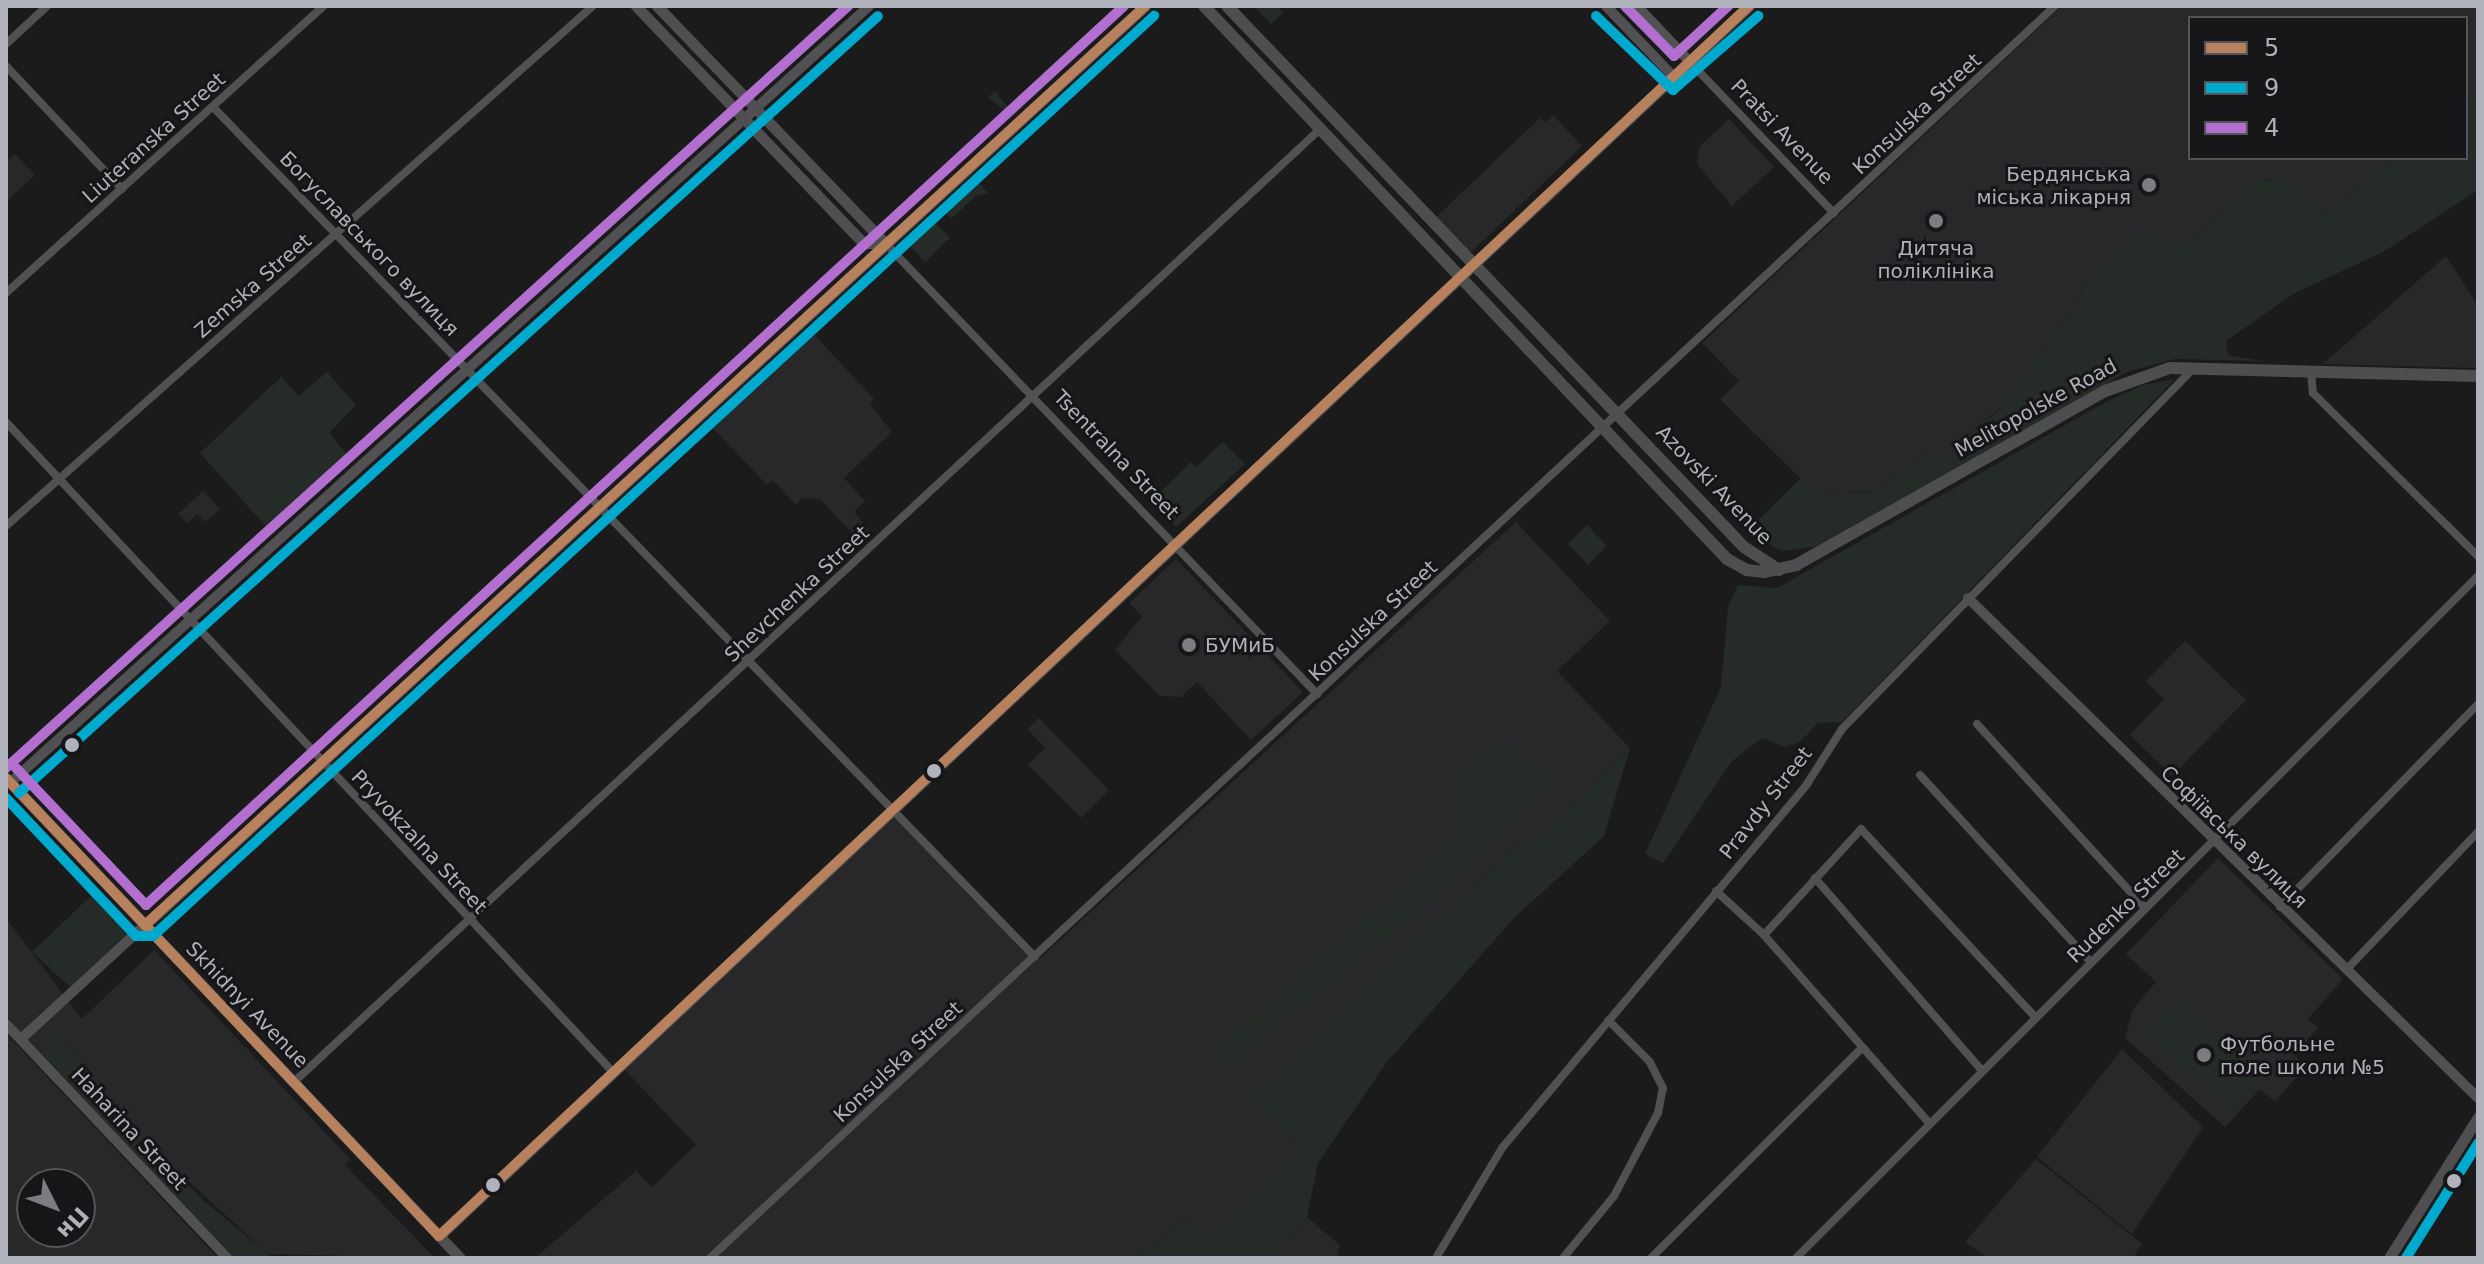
<!DOCTYPE html>
<html>
<head>
<meta charset="utf-8">
<style>
	body { margin:0 }
	#map { position:relative; width:2484px; height:1264px; overflow:hidden; background:#1b1b1c; font-family:"DejaVu Sans",sans-serif }
	div>[style] { position:absolute }
	.built>* { inset:0; background:#28282a }
	.green>* { inset:0; background:#252b26 }
	.minor>* { height:8px; margin:-4px; padding:0 4px; transform-origin:4px; border-radius:4px; background:#515154 }
	.tertiary>* { height:10px; margin:-5px; padding:0 5px; transform-origin:5px; border-radius:5px; background:#515154 }
	.secondary>* { height:11px; margin:-5.5px; padding:0 5.5px; transform-origin:5.5px; border-radius:5.5px; background:#4f4f51 }
	.primary>* { height:12px; margin:-6px; padding:0 6px; transform-origin:6px; border-radius:6px; background:#4d4e50 }
	.bus-1>* { height:10px; margin:-5px; padding:0 5px; transform-origin:5px; border-radius:5px; background:#b6815c }
	.bus-2>* { height:10px; margin:-5px; padding:0 5px; transform-origin:5px; border-radius:5px; background:#00a9ce }
	.bus-3>* { height:10px; margin:-5px; padding:0 5px; transform-origin:5px; border-radius:5px; background:#b36fd0 }
	.dots>* { width:22px; height:22px; translate:-50% -50%; box-sizing:border-box; border:4px solid #161517; border-radius:50% }
	span { translate:-50% -50%; white-space:nowrap; text-align:center; line-height:1.15; -webkit-text-stroke:6px #161517; paint-order:stroke }
	.street-label { font-size:20px; color:#afb2ba }
	.poi-label { font-size:20px; color:#afb2ba }
	.right { translate:-100% -50%; text-align:right }
	.left { translate:0 -50%; text-align:left }
	.frame { position:absolute; inset:0; border:8px solid #afb2ba; pointer-events:none }
	.legend { position:absolute; left:2188px; top:16px; width:280px; height:144px; box-sizing:border-box; background:#161517; border:2px solid #535458; margin:0; padding:10px 14px; list-style:none; font-size:24px; color:#afb2ba }
	.legend li { display:flex; align-items:center; gap:16px; height:40px }
	.legend b { width:40px; border:2px solid #535458 }
	.north { position:absolute; left:16px; top:1168px; width:80px; height:80px; box-sizing:border-box; background:#161517; border:2px solid #535458; border-radius:50%; rotate:132deg; font-size:22px; font-weight:700; line-height:32px; text-align:center; color:#afb2ba }
	.north::after { content:''; display:block; margin:auto; width:28px; height:36px; background:#7b7d83; clip-path:polygon(50% 0,100% 100%,50% 72%,0 100%) }
</style>
</head>
<body>
<div id="map">
	<div class="built">
		<div style="clip-path:polygon(2062px 6px,2478px 6px,2478px 91px,2466px 101px,2466px 18px,2190px 18px,2190px 158px,2396px 158px,2326px 214px,2294px 178px,2258px 180px,2188px 244px,2086px 282px,2073px 309px,2029px 370px,1999px 400px,2003px 406px,1935px 460px,1926px 454px,1871px 493px,1817px 495px,1720px 399px,1739px 381px,1702px 343px)"></div>
		<div style="clip-path:polygon(1553px 115px,1582px 146px,1468px 255px,1434px 219px,1540px 118px,1545px 122px)"></div>
		<div style="clip-path:polygon(1729px 119px,1774px 167px,1732px 206px,1697px 164px,1700px 146px)"></div>
		<div style="clip-path:polygon(15px 154px,35px 175px,6px 202px,6px 162px)"></div>
		<div style="clip-path:polygon(2446px 256px,2478px 306px,2478px 368px,2323px 364px)"></div>
		<div style="clip-path:polygon(809px 329px,874px 399px,870px 404px,892px 432px,844px 478px,865px 501px,854px 512px,870px 530px,859px 540px,820px 499px,802px 498px,796px 505px,773px 480px,767px 485px,708px 423px)"></div>
		<div style="clip-path:polygon(203px 491px,220px 509px,205px 522px,197px 514px,187px 523px,178px 514px)"></div>
		<div style="clip-path:polygon(1516px 522px,1610px 621px,1557px 671px,1630px 748px,1533px 847px,1524px 839px,1254px 1096px,1300px 1147px,1211px 1235px,1185px 1220px,1145px 1252px,1128px 1258px,535px 1258px,636px 1171px,652px 1187px,696px 1145px,625px 1070px,894px 814px,1037px 961px)"></div>
		<div style="clip-path:polygon(1176px 559px,1303px 692px,1251px 740px,1197px 682px,1181px 697px,1160px 696px,1115px 650px,1142px 616px,1129px 603px)"></div>
		<div style="clip-path:polygon(2185px 641px,2246px 700px,2172px 776px,2130px 735px,2164px 699px,2146px 681px)"></div>
		<div style="clip-path:polygon(1039px 718px,1109px 790px,1081px 818px,1028px 765px,1045px 748px,1027px 729px)"></div>
		<div style="clip-path:polygon(2218px 858px,2343px 979px,2308px 1019px,2318px 1028px,2294px 1055px,2307px 1066px,2275px 1101px,2260px 1089px,2225px 1127px,2125px 1038px,2133px 1009px,2156px 982px,2126px 954px)"></div>
		<div style="clip-path:polygon(6px 918px,82px 1019px,154px 950px,350px 1159px,345px 1165px,435px 1258px,268px 1254px,152px 1148px,58px 1031px,40px 1052px,6px 1017px)"></div>
		<div style="clip-path:polygon(evenodd,6px 1033px,215px 1255px,218px 1258px,6px 1258px,6px 1033px,32px 1184px,80px 1184px,80px 1232px,32px 1232px,32px 1184px)"></div>
		<div style="clip-path:polygon(2122px 1049px,2203px 1127px,2132px 1234px,2037px 1157px)"></div>
		<div style="clip-path:polygon(2036px 1159px,2142px 1244px,2133px 1258px,1988px 1258px,1965px 1242px)"></div>
		<div style="clip-path:polygon(1307px 1217px,1340px 1245px,1337px 1258px,1276px 1258px)"></div>
	</div>
	<div class="green">
		<div style="clip-path:polygon(1253px 6px,1276px 6px,1283px 13px,1271px 24px)"></div>
		<div style="clip-path:polygon(995px 91px,1012px 112px,1010px 116px,988px 97px)"></div>
		<div style="clip-path:polygon(2478px 91px,2478px 190px,2383px 252px,2295px 293px,2226px 341px,2228px 355px,2261px 361px,2175px 359px,2129px 371px,1815px 547px,1781px 551px,1747px 531px,1801px 478px,1817px 495px,1871px 493px,1926px 454px,1935px 460px,2003px 407px,1998px 400px,2029px 370px,2073px 309px,2086px 282px,2141px 231px,2188px 244px,2258px 180px,2294px 178px,2326px 214px,2396px 158px,2466px 158px,2466px 101px)"></div>
		<div style="clip-path:polygon(974px 178px,989px 193px,976px 196px,951px 219px,941px 208px)"></div>
		<div style="clip-path:polygon(931px 218px,950px 238px,925px 262px,906px 242px)"></div>
		<div style="clip-path:polygon(327px 372px,356px 405px,329px 433px,350px 458px,270px 531px,200px 453px,281px 377px,299px 396px)"></div>
		<div style="clip-path:polygon(2175px 379px,1842px 722px,1818px 723px,1800px 742px,1785px 747px,1762px 738px,1732px 761px,1663px 863px,1645px 854px,1721px 687px,1728px 607px,1738px 585px,1777px 588px,2106px 402px,2143px 385px)"></div>
		<div style="clip-path:polygon(1223px 442px,1245px 464px,1176px 527px,1151px 501px,1191px 462px,1196px 467px)"></div>
		<div style="clip-path:polygon(1587px 525px,1607px 546px,1588px 565px,1568px 544px)"></div>
		<div style="clip-path:polygon(1515px 747px,1545px 770px,1547px 789px,1475px 865px,1232px 1065px,1215px 1063px,1218px 1045px,1433px 859px,1464px 815px,1462px 778px,1480px 751px)"></div>
		<div style="clip-path:polygon(1630px 748px,1604px 836px,1514px 918px,1386px 1063px,1318px 1163px,1307px 1217px,1276px 1258px,1128px 1258px,1145px 1252px,1186px 1220px,1211px 1234px,1300px 1147px,1253px 1096px,1525px 838px,1533px 847px)"></div>
		<div style="clip-path:polygon(95px 892px,132px 930px,70px 987px,32px 952px)"></div>
		<div style="clip-path:polygon(2177px 999px,2262px 1075px,2230px 1110px,2146px 1035px)"></div>
		<div style="clip-path:polygon(57px 1030px,152px 1148px,202px 1199px,273px 1258px,235px 1258px,223px 1246px,40px 1052px)"></div>
	</div>
	<div class="minor">
		<div style="left:6px;top:44px;width:56px;rotate:-42.8deg"></div>
		<div style="left:1689px;top:61px;width:210px;rotate:46.4deg"></div>
		<div style="left:6px;top:66px;width:169px;rotate:46.7deg"></div>
		<div style="left:213px;top:107px;width:1182px;rotate:45.96deg"></div>
		<div style="left:885px;top:243px;width:625px;rotate:46.23deg"></div>
		<div style="left:6px;top:293px;width:428px;rotate:-42.1deg"></div>
		<div style="left:2311px;top:372px;width:21px;rotate:85deg"></div>
		<div style="left:2313px;top:393px;width:232px;rotate:44.7deg"></div>
		<div style="left:6px;top:422px;width:889px;rotate:46.96deg"></div>
		<div style="left:6px;top:526px;width:784px;rotate:-41.54deg"></div>
		<div style="left:1977px;top:724px;width:249px;rotate:47.6deg"></div>
		<div style="left:1920px;top:775px;width:253px;rotate:47.6deg"></div>
		<div style="left:1815px;top:878px;width:255px;rotate:49.1deg"></div>
		<div style="left:1716px;top:891px;width:65px;rotate:42.5deg"></div>
		<div style="left:1764px;top:935px;width:250px;rotate:48.7deg"></div>
		<div style="left:2280px;top:907px;width:284px;rotate:-45.7deg"></div>
		<div style="left:1764px;top:935px;width:144px;rotate:-47.5deg"></div>
		<div style="left:1861px;top:829px;width:256px;rotate:47.2deg"></div>
		<div style="left:2346px;top:970px;width:191px;rotate:-46.3deg"></div>
		<div style="left:295px;top:1081px;width:1397px;rotate:-42.88deg"></div>
		<div style="left:710px;top:1258px;width:1838px;rotate:-42.95deg"></div>
		<div style="left:1436px;top:1258px;width:128px;rotate:-59deg"></div>
		<div style="left:1502px;top:1148px;width:475px;rotate:-50deg"></div>
		<div style="left:1807px;top:784px;width:65px;rotate:-57.5deg"></div>
		<div style="left:1842px;top:729px;width:503px;rotate:-45.73deg"></div>
		<div style="left:1563px;top:1258px;width:80px;rotate:-50.6deg"></div>
		<div style="left:1614px;top:1196px;width:94px;rotate:-62.1deg"></div>
		<div style="left:1658px;top:1113px;width:25px;rotate:-79deg"></div>
		<div style="left:1663px;top:1088px;width:29px;rotate:-117deg"></div>
		<div style="left:1650px;top:1062px;width:59px;rotate:-135deg"></div>
		<div style="left:1651px;top:1258px;width:296px;rotate:-44.9deg"></div>
		<div style="left:1796px;top:1258px;width:964px;rotate:-45deg"></div>
	</div>
	<div class="tertiary">
		<div style="left:1606px;top:6px;width:97px;rotate:46.3deg"></div>
		<div style="left:1637px;top:6px;width:76px;rotate:46.6deg"></div>
		<div style="left:1968px;top:598px;width:714px;rotate:44.43deg"></div>
		<div style="left:10px;top:783px;width:1158px;rotate:-42.13deg"></div>
		<div style="left:6px;top:1024px;width:322px;rotate:46.6deg"></div>
		<div style="left:21px;top:1039px;width:168px;rotate:-42.6deg"></div>
	</div>
	<div class="secondary">
		<div style="left:636px;top:6px;width:328px;rotate:46.2deg"></div>
		<div style="left:863px;top:243px;width:22px"></div>
		<div style="left:657px;top:6px;width:329px;rotate:46.1deg"></div>
		<div style="left:6px;top:778px;width:661px;rotate:46.59deg"></div>
		<div style="left:145px;top:925px;width:1358px;rotate:-42.58deg"></div>
		<div style="left:439px;top:1236px;width:1797px;rotate:-43.2deg"></div>
		<div style="left:2389px;top:1258px;width:167px;rotate:-57.7deg"></div>
	</div>
	<div class="primary">
		<div style="left:1204px;top:6px;width:761px;rotate:46.6deg"></div>
		<div style="left:1727px;top:559px;width:23px;rotate:29deg"></div>
		<div style="left:1747px;top:570px;width:17px;rotate:7deg"></div>
		<div style="left:1764px;top:572px;width:33px;rotate:-12deg"></div>
		<div style="left:1796px;top:565px;width:355px;rotate:-29.4deg"></div>
		<div style="left:2105px;top:391px;width:69px;rotate:-19.5deg"></div>
		<div style="left:2170px;top:368px;width:308px;rotate:1.5deg"></div>
		<div style="left:1227px;top:6px;width:748px;rotate:46.3deg"></div>
		<div style="left:1744px;top:547px;width:42px;rotate:33.3deg"></div>
	</div>
	<div class="bus-1">
		<div style="left:6px;top:778px;width:630px;rotate:46.61deg"></div>
		<div style="left:439px;top:1236px;width:1797px;rotate:-43.2deg"></div>
		<div style="left:145px;top:925px;width:1358px;rotate:-42.58deg"></div>
	</div>
	<div class="bus-2">
		<div style="left:1596px;top:16px;width:107px;rotate:43.9deg"></div>
		<div style="left:1673px;top:90px;width:113px;rotate:-41deg"></div>
		<div style="left:19px;top:793px;width:1158px;rotate:-42.13deg"></div>
		<div style="left:6px;top:798px;width:190px;rotate:46.7deg"></div>
		<div style="left:136px;top:936px;width:17px"></div>
		<div style="left:153px;top:936px;width:1360px;rotate:-42.59deg"></div>
		<div style="left:2406px;top:1258px;width:136px;rotate:-57.9deg"></div>
	</div>
	<div class="bus-3">
		<div style="left:1625px;top:6px;width:70px;rotate:45.6deg"></div>
		<div style="left:1674px;top:56px;width:74px;rotate:-42.8deg"></div>
		<div style="left:6px;top:768px;width:1136px;rotate:-42.14deg"></div>
		<div style="left:16px;top:768px;width:189px;rotate:46.5deg"></div>
		<div style="left:146px;top:905px;width:1328px;rotate:-42.59deg"></div>
	</div>
	<div class="dots">
		<div style="left:2149px;top:185px;background:#7b7d83"></div>
		<div style="left:1936px;top:221px;background:#7b7d83"></div>
		<div style="left:1189px;top:645px;background:#7b7d83"></div>
		<div style="left:72px;top:745px;background:#afb2ba"></div>
		<div style="left:934px;top:771px;background:#afb2ba"></div>
		<div style="left:2204px;top:1055px;background:#7b7d83"></div>
		<div style="left:2454px;top:1181px;background:#afb2ba"></div>
		<div style="left:493px;top:1185px;background:#afb2ba"></div>
	</div>
	<div class="street-label">
		<span style="left:1917px;top:114px;rotate:-43deg">Konsulska Street</span>
		<span style="left:1782px;top:132px;rotate:46deg">Pratsi Avenue</span>
		<span style="left:154px;top:138px;rotate:-42deg">Liuteranska Street</span>
		<span style="left:369px;top:244px;rotate:46deg">Богуславського вулиця</span>
		<span style="left:253px;top:286px;rotate:-41deg">Zemska Street</span>
		<span style="left:2036px;top:408px;rotate:-29deg">Melitopolske Road</span>
		<span style="left:1116px;top:455px;rotate:46deg">Tsentralna Street</span>
		<span style="left:1714px;top:485px;rotate:46deg">Azovski Avenue</span>
		<span style="left:797px;top:594px;rotate:-43deg">Shevchenka Street</span>
		<span style="left:1373px;top:621px;rotate:-43deg">Konsulska Street</span>
		<span style="left:1766px;top:803px;rotate:-52deg">Pravdy Street</span>
		<span style="left:2234px;top:837px;rotate:44deg">Софіївська вулиця</span>
		<span style="left:419px;top:842px;rotate:47deg">Pryvokzalna Street</span>
		<span style="left:2126px;top:906px;rotate:-44deg">Rudenko Street</span>
		<span style="left:247px;top:1005px;rotate:46deg">Skhidnyi Avenue</span>
		<span style="left:898px;top:1062px;rotate:-43deg">Konsulska Street</span>
		<span style="left:129px;top:1129px;rotate:47deg">Haharina Street</span>
	</div>
	<div class="poi-label">
		<span class="right" style="left:2131px;top:186px">Бердянська<br>міська лікарня</span>
		<span style="left:1936px;top:260px">Дитяча<br>поліклініка</span>
		<span class="left" style="left:1205px;top:645px">БУМиБ</span>
		<span class="left" style="left:2220px;top:1056px">Футбольне<br>поле школи №5</span>
	</div>
	<div class="frame"></div>
	<ul class="legend">
	<li><b style="height:10px;background:#b6815c"></b>5</li>
	<li><b style="height:10px;background:#00a9ce"></b>9</li>
	<li><b style="height:10px;background:#b36fd0"></b>4</li>
	</ul>
	<div class="north">Пн</div>
</div>
</body>
</html>
